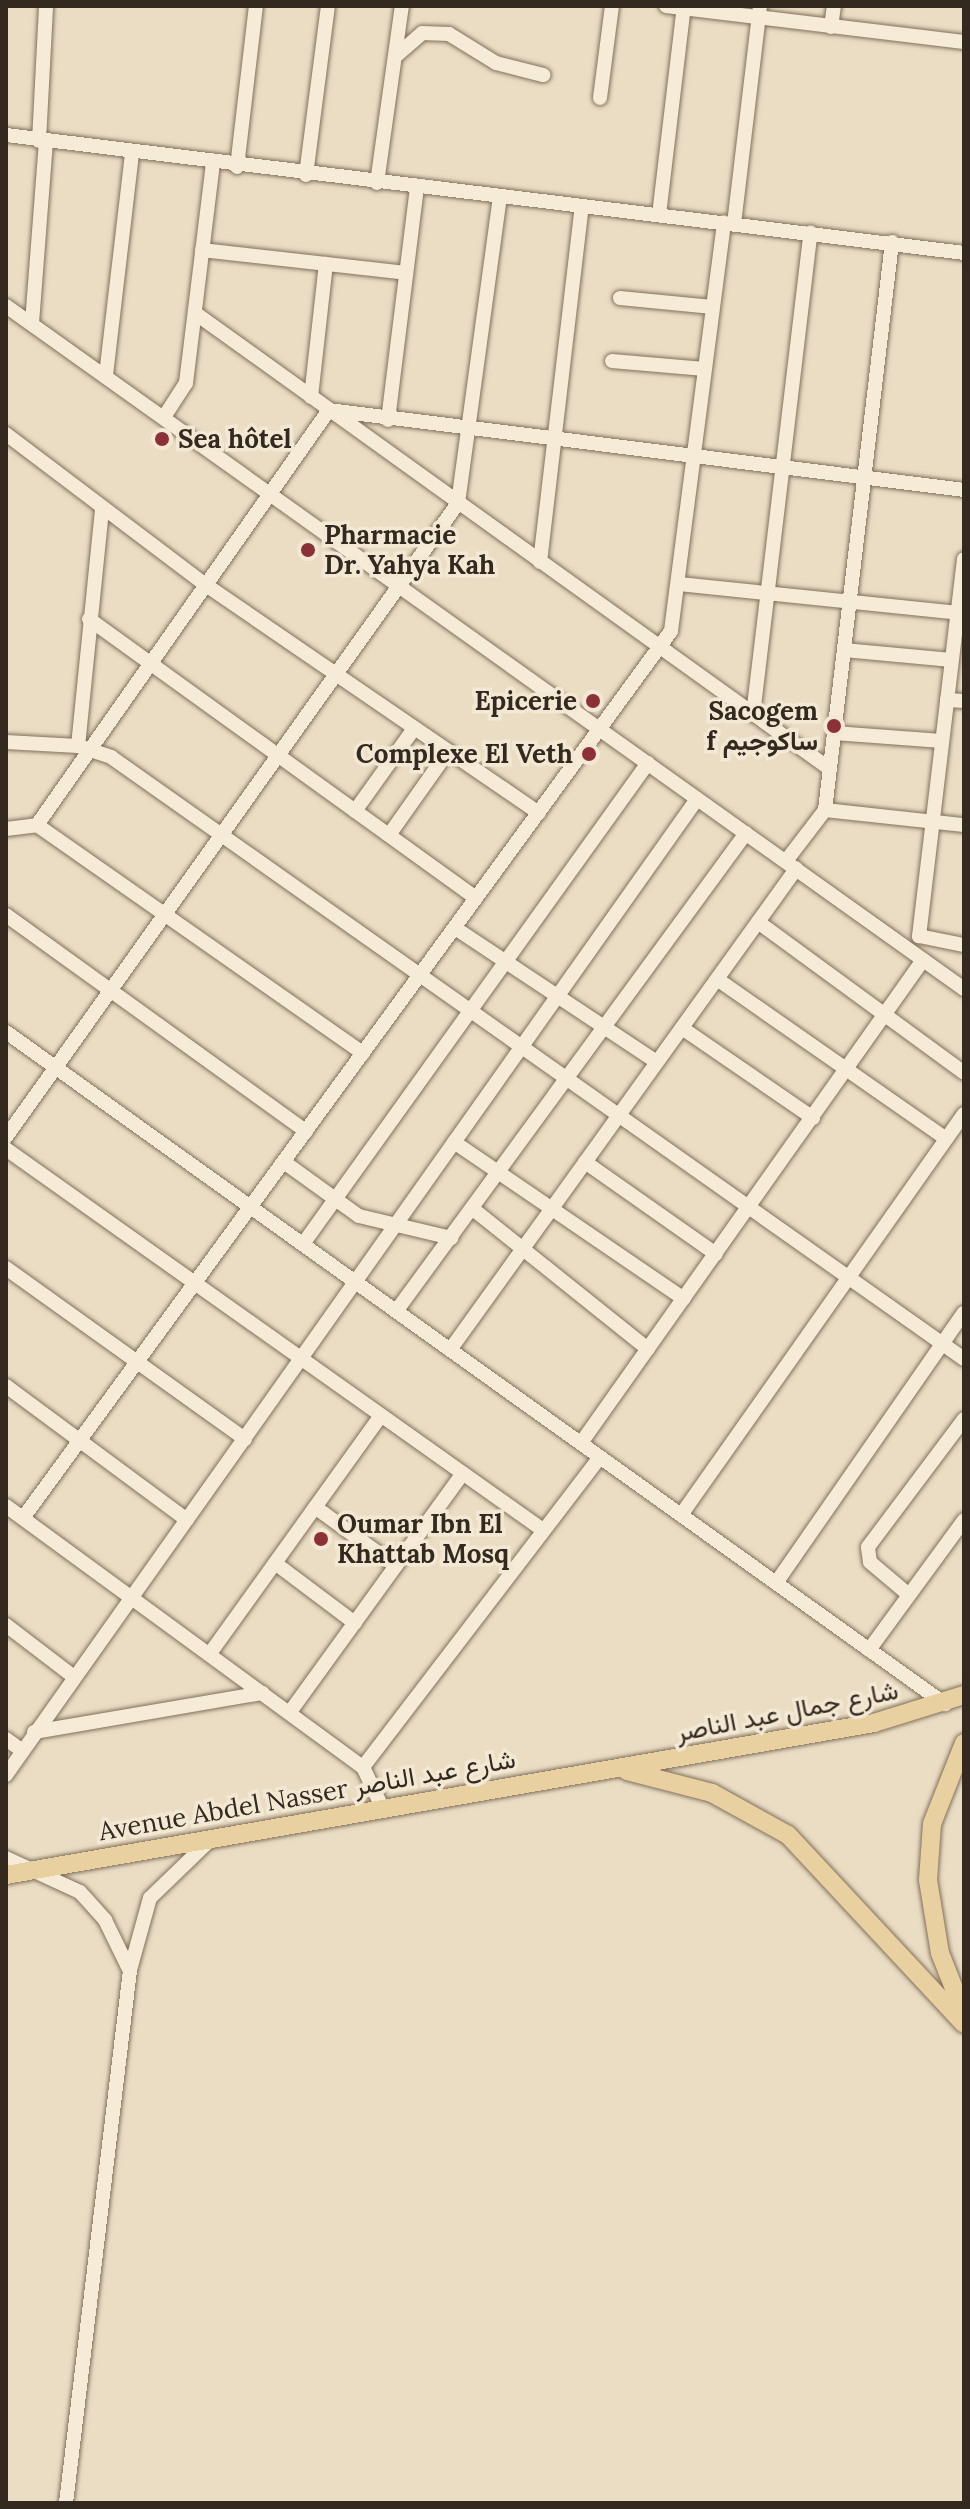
<!DOCTYPE html>
<html>
<head>
<meta charset="utf-8">
<style>
	body { margin:0 }
	#map { position:relative; width:970px; height:2509px; overflow:hidden; background:#eaddc4; font-family:Lora,Vazirmatn,serif }
	div>[style] { position:absolute }
	.roads { filter:drop-shadow(0 0 2px #82705c) drop-shadow(0 0 2px #82705c) }
	.minor>* { height:14px; margin:-7px; padding:0 7px; transform-origin:7px; border-radius:7px; background:#f5ebd7 }
	.major>* { height:18px; margin:-9px; padding:0 9px; transform-origin:9px; border-radius:9px; background:#e9d0a0 }
	.dots>* { width:22px; height:22px; translate:-50% -50%; box-sizing:border-box; border:4px solid #f2e8d3; border-radius:50% }
	span { translate:-50% -50%; white-space:nowrap; text-align:center; line-height:1.15; -webkit-text-stroke:7px #f2e8d3; paint-order:stroke }
	.poi-label { font-size:26px; color:#34291f; font-weight:700 }
	.left { translate:0 -50%; text-align:left }
	.right { translate:-100% -50%; text-align:right }
	.street-label { font-size:26px; color:#34291f }
	.frame { position:absolute; inset:0; border:8px solid #34291f; pointer-events:none }
</style>
</head>
<body>
<div id="map">
	<div class="roads">
		<div class="minor">
			<div style="left:666px;top:6px;width:300px;rotate:6.9deg"></div>
			<div style="left:831px;top:27px;width:21px;rotate:-82deg"></div>
			<div style="left:397px;top:55px;width:33px;rotate:-41deg"></div>
			<div style="left:422px;top:33px;width:27px;rotate:2deg"></div>
			<div style="left:449px;top:34px;width:55px;rotate:31.7deg"></div>
			<div style="left:496px;top:63px;width:49px;rotate:14.3deg"></div>
			<div style="left:600px;top:98px;width:93px;rotate:-82.6deg"></div>
			<div style="left:6px;top:135px;width:965px;rotate:7.02deg"></div>
			<div style="left:39px;top:141px;width:135px;rotate:-87deg"></div>
			<div style="left:237px;top:167px;width:162px;rotate:-83.3deg"></div>
			<div style="left:306px;top:175px;width:170px;rotate:-82.6deg"></div>
			<div style="left:377px;top:183px;width:179px;rotate:-82deg"></div>
			<div style="left:659px;top:215px;width:210px;rotate:-83.2deg"></div>
			<div style="left:734px;top:224px;width:220px;rotate:-83.2deg"></div>
			<div style="left:202px;top:250px;width:205px;rotate:6.4deg"></div>
			<div style="left:620px;top:298px;width:93px;rotate:5.5deg"></div>
			<div style="left:6px;top:306px;width:1177px;rotate:35.49deg"></div>
			<div style="left:195px;top:313px;width:782px;rotate:35.68deg"></div>
			<div style="left:32px;top:323px;width:181px;rotate:-85.6deg"></div>
			<div style="left:612px;top:361px;width:93px;rotate:4.9deg"></div>
			<div style="left:106px;top:375px;width:222px;rotate:-83.3deg"></div>
			<div style="left:311px;top:397px;width:134px;rotate:-83.6deg"></div>
			<div style="left:164px;top:417px;width:40px;rotate:-57.1deg"></div>
			<div style="left:186px;top:383px;width:221px;rotate:-83deg"></div>
			<div style="left:388px;top:420px;width:235px;rotate:-82.9deg"></div>
			<div style="left:6px;top:434px;width:247px;rotate:37.1deg"></div>
			<div style="left:203px;top:583px;width:407px;rotate:34.4deg"></div>
			<div style="left:964px;top:559px;width:380px;rotate:96.8deg"></div>
			<div style="left:919px;top:936px;width:46px;rotate:11.3deg"></div>
			<div style="left:540px;top:562px;width:358px;rotate:-83.3deg"></div>
			<div style="left:679px;top:584px;width:281px;rotate:5.9deg"></div>
			<div style="left:89px;top:619px;width:477px;rotate:35.8deg"></div>
			<div style="left:844px;top:650px;width:108px;rotate:5.3deg"></div>
			<div style="left:947px;top:700px;width:17px;rotate:3deg"></div>
			<div style="left:753px;top:715px;width:486px;rotate:-83.2deg"></div>
			<div style="left:834px;top:733px;width:108px;rotate:4.2deg"></div>
			<div style="left:6px;top:742px;width:72px;rotate:3.2deg"></div>
			<div style="left:78px;top:746px;width:35px;rotate:18deg"></div>
			<div style="left:111px;top:757px;width:1044px;rotate:35.21deg"></div>
			<div style="left:78px;top:746px;width:239px;rotate:-84.2deg"></div>
			<div style="left:825px;top:810px;width:140px;rotate:6.2deg"></div>
			<div style="left:355px;top:811px;width:100px;rotate:-54.4deg"></div>
			<div style="left:37px;top:825px;width:507px;rotate:-54.87deg"></div>
			<div style="left:329px;top:410px;width:640px;rotate:7.18deg"></div>
			<div style="left:6px;top:829px;width:31px;rotate:-7deg"></div>
			<div style="left:37px;top:825px;width:398px;rotate:35deg"></div>
			<div style="left:389px;top:835px;width:100px;rotate:-54.7deg"></div>
			<div style="left:786px;top:861px;width:64px;rotate:-52.6deg"></div>
			<div style="left:825px;top:810px;width:572px;rotate:-83.27deg"></div>
			<div style="left:6px;top:915px;width:370px;rotate:35.8deg"></div>
			<div style="left:758px;top:922px;width:255px;rotate:36.2deg"></div>
			<div style="left:455px;top:928px;width:242px;rotate:33.6deg"></div>
			<div style="left:717px;top:979px;width:279px;rotate:34.9deg"></div>
			<div style="left:682px;top:1028px;width:159px;rotate:34.5deg"></div>
			<div style="left:6px;top:1032px;width:1155px;rotate:35.59deg"></div>
			<div style="left:6px;top:1137px;width:779px;rotate:-54.51deg"></div>
			<div style="left:458px;top:503px;width:309px;rotate:-82.2deg"></div>
			<div style="left:454px;top:1142px;width:278px;rotate:34.3deg"></div>
			<div style="left:6px;top:1149px;width:658px;rotate:35.36deg"></div>
			<div style="left:284px;top:1162px;width:92px;rotate:35.8deg"></div>
			<div style="left:359px;top:1216px;width:95px;rotate:13.4deg"></div>
			<div style="left:585px;top:1162px;width:160px;rotate:35.1deg"></div>
			<div style="left:473px;top:1209px;width:224px;rotate:38.7deg"></div>
			<div style="left:303px;top:1244px;width:592px;rotate:-54.35deg"></div>
			<div style="left:6px;top:1268px;width:294px;rotate:35.6deg"></div>
			<div style="left:397px;top:1310px;width:591px;rotate:-53.81deg"></div>
			<div style="left:450px;top:1350px;width:593px;rotate:-54.27deg"></div>
			<div style="left:6px;top:1386px;width:225px;rotate:36.5deg"></div>
			<div style="left:581px;top:1443px;width:592px;rotate:-54.7deg"></div>
			<div style="left:6px;top:1506px;width:442px;rotate:36.2deg"></div>
			<div style="left:363px;top:1767px;width:44px;rotate:64.6deg"></div>
			<div style="left:315px;top:1507px;width:100px;rotate:36.1deg"></div>
			<div style="left:681px;top:1515px;width:491px;rotate:-54.8deg"></div>
			<div style="left:23px;top:1518px;width:1098px;rotate:-53.85deg"></div>
			<div style="left:671px;top:631px;width:412px;rotate:-82.6deg"></div>
			<div style="left:275px;top:1563px;width:100px;rotate:36.9deg"></div>
			<div style="left:776px;top:1583px;width:329px;rotate:-55.2deg"></div>
			<div style="left:909px;top:1595px;width:51px;rotate:-139.8deg"></div>
			<div style="left:870px;top:1562px;width:15px;rotate:-98deg"></div>
			<div style="left:868px;top:1547px;width:160px;rotate:-53.1deg"></div>
			<div style="left:6px;top:1625px;width:86px;rotate:37.4deg"></div>
			<div style="left:869px;top:1650px;width:161px;rotate:-53.8deg"></div>
			<div style="left:211px;top:1652px;width:289px;rotate:-54.3deg"></div>
			<div style="left:290px;top:1712px;width:294px;rotate:-54.1deg"></div>
			<div style="left:34px;top:1732px;width:232px;rotate:-9.7deg"></div>
			<div style="left:6px;top:1739px;width:19px;rotate:36deg"></div>
			<div style="left:363px;top:1767px;width:390px;rotate:-52.6deg"></div>
			<div style="left:6px;top:1775px;width:1196px;rotate:-54.7deg"></div>
			<div style="left:6px;top:1858px;width:81px;rotate:24.7deg"></div>
			<div style="left:80px;top:1892px;width:38px;rotate:48deg"></div>
			<div style="left:105px;top:1920px;width:55px;rotate:63.9deg"></div>
			<div style="left:66px;top:2503px;width:537px;rotate:-83.15deg"></div>
			<div style="left:130px;top:1970px;width:75px;rotate:-74.5deg"></div>
			<div style="left:150px;top:1898px;width:81px;rotate:-44deg"></div>
		</div>
		<div class="major">
			<div style="left:964px;top:1743px;width:87px;rotate:111.6deg"></div>
			<div style="left:932px;top:1824px;width:56px;rotate:94.1deg"></div>
			<div style="left:928px;top:1880px;width:74px;rotate:80.7deg"></div>
			<div style="left:940px;top:1953px;width:66px;rotate:68.5deg"></div>
			<div style="left:627px;top:1771px;width:88px;rotate:14.5deg"></div>
			<div style="left:712px;top:1793px;width:87px;rotate:28.9deg"></div>
			<div style="left:788px;top:1835px;width:258px;rotate:47deg"></div>
			<div style="left:6px;top:1875px;width:881px;rotate:-9.93deg"></div>
			<div style="left:874px;top:1723px;width:94px;rotate:-17.3deg"></div>
		</div>
	</div>
	<div class="dots">
		<div style="left:162px;top:439px;background:#8c3236"></div>
		<div style="left:308px;top:550px;background:#8c3236"></div>
		<div style="left:593px;top:701px;background:#8c3236"></div>
		<div style="left:834px;top:726px;background:#8c3236"></div>
		<div style="left:589px;top:754px;background:#8c3236"></div>
		<div style="left:321px;top:1539px;background:#8c3236"></div>
	</div>
	<div class="poi-label">
		<span class="left" style="left:178px;top:439px">Sea hôtel</span>
		<span class="left" style="left:324px;top:550px">Pharmacie<br>Dr. Yahya Kah</span>
		<span class="right" style="left:577px;top:701px">Epicerie</span>
		<span class="right" style="left:818px;top:726px">Sacogem<br>f ساكوجيم</span>
		<span class="right" style="left:573px;top:754px">Complexe El Veth</span>
		<span class="left" style="left:337px;top:1539px">Oumar Ibn El<br>Khattab Mosq</span>
	</div>
	<div class="street-label">
		<span style="left:787px;top:1711px;rotate:-11deg">شارع جمال عبد الناصر</span>
		<span style="left:307px;top:1795px;rotate:-10deg">Avenue Abdel Nasser شارع عبد الناصر</span>
	</div>
	<div class="frame"></div>
</div>
</body>
</html>
